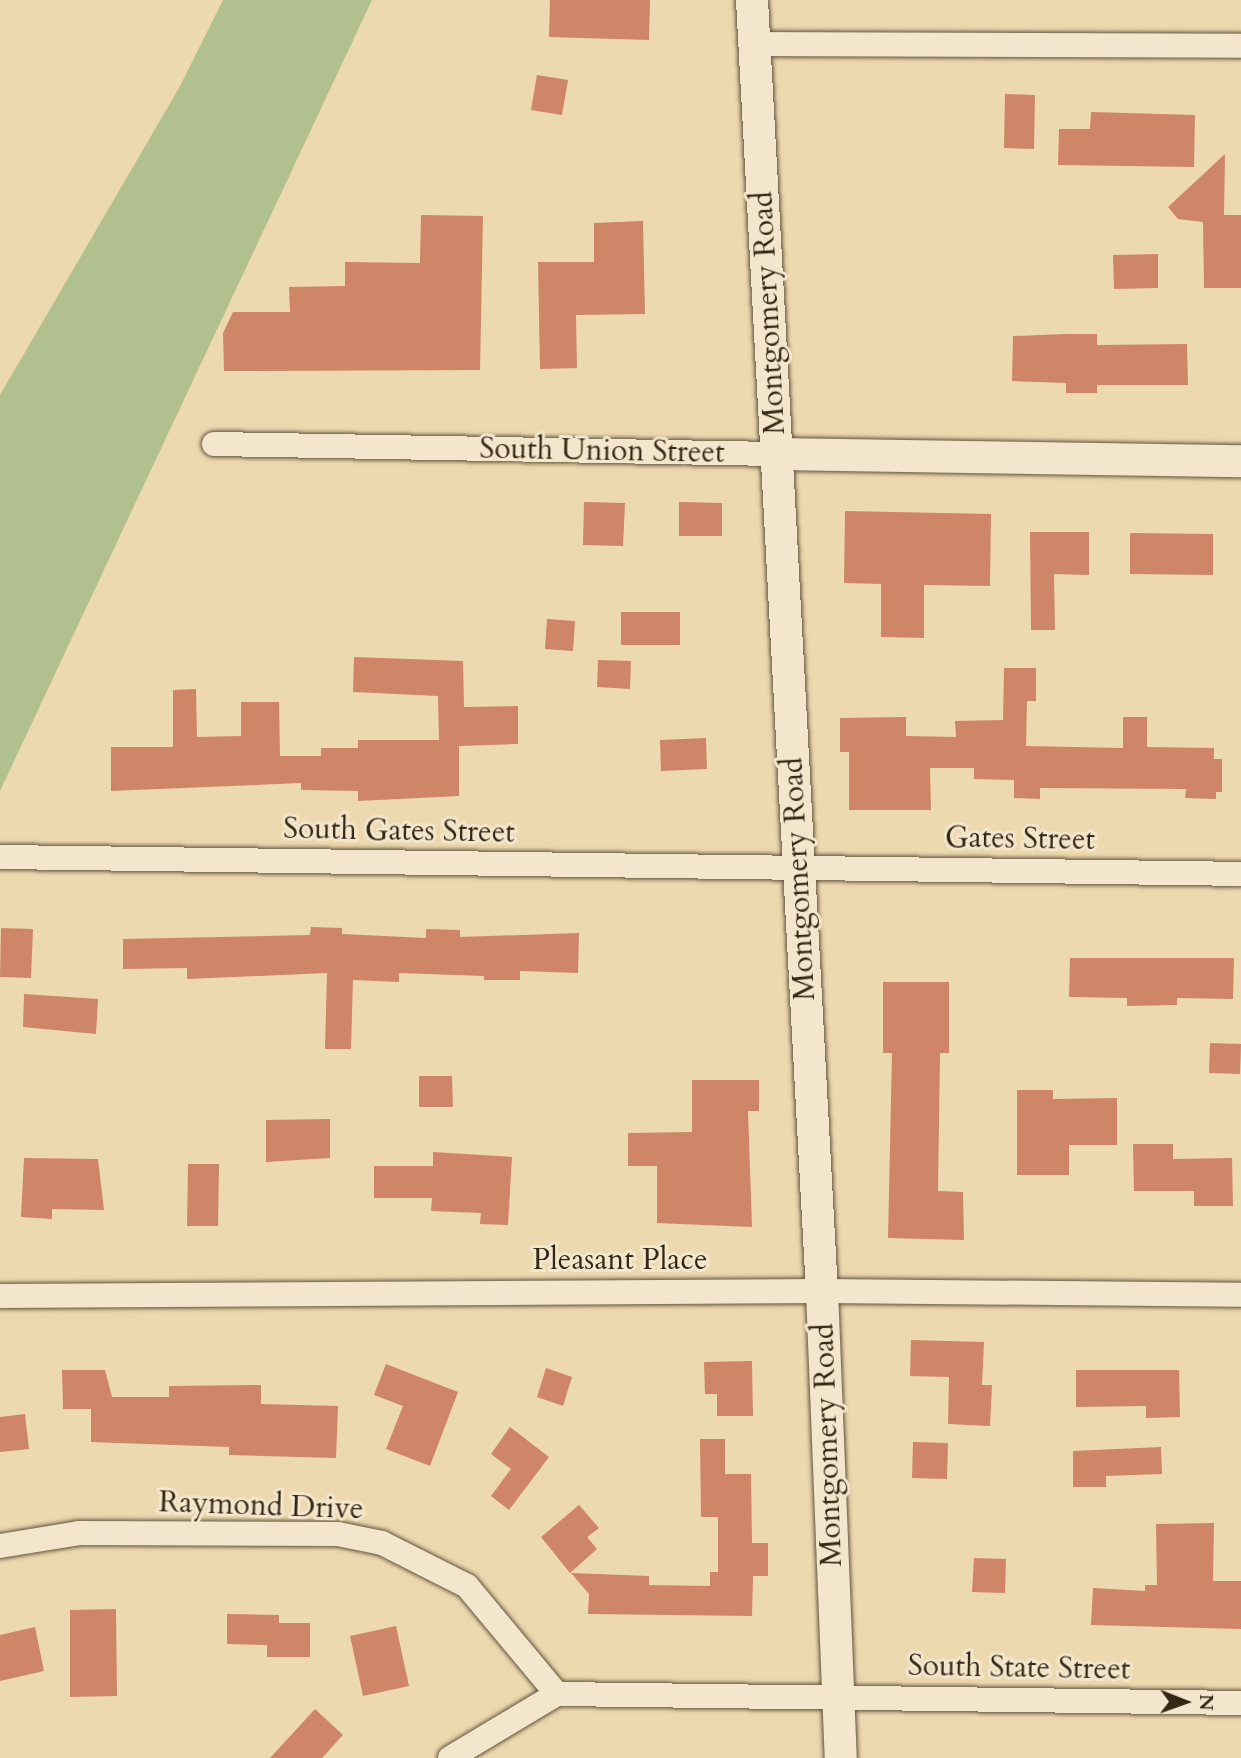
<!DOCTYPE html>
<html>
<head>
<meta charset="utf-8">
<style>
	body { margin:0 }
	#map { position:relative; width:1241px; height:1758px; overflow:hidden; background:#edd9b0; font-family:Cardo,serif }
	div>[style] { position:absolute }
	.green>* { inset:0; background:#b2c090 }
	.building>* { inset:0; background:#cf8567 }
	.roads { filter:drop-shadow(0 0 2px #63543c) drop-shadow(0 0 2px #63543c) }
	.minor>* { height:24px; margin:-12px; padding:0 12px; transform-origin:12px; border-radius:12px; background:#f3e6cc }
	.tertiary>* { height:32px; margin:-16px; padding:0 16px; transform-origin:16px; border-radius:16px; background:#f3e6cc }
	span { translate:-50% -50%; white-space:nowrap; text-align:center; line-height:1.15; -webkit-text-stroke:6px #f3e6cc; paint-order:stroke }
	.street-label { font-size:30px; color:#352715 }
	.north { position:absolute; left:1150px; top:1667px; width:70px; height:70px; -webkit-text-stroke:5px #f3e6cc; paint-order:stroke; rotate:91deg; font-size:19px; font-weight:700; line-height:28px; text-align:center; color:#352715 }
	.north::after { content:''; display:block; margin:auto; width:24px; height:32px; background:#352715; clip-path:polygon(50% 0,100% 100%,50% 72%,0 100%) }
</style>
</head>
<body>
<div id="map">
	<div class="green">
		<div style="clip-path:polygon(223px 0,372px 0,0 791px,0 395px,179px 88px)"></div>
	</div>
	<div class="building">
		<div style="clip-path:polygon(550px 0,650px 0,649px 40px,549px 37px)"></div>
		<div style="clip-path:polygon(537px 75px,568px 80px,562px 115px,531px 110px)"></div>
		<div style="clip-path:polygon(1005px 94px,1035px 95px,1034px 149px,1004px 148px)"></div>
		<div style="clip-path:polygon(1091px 112px,1195px 115px,1194px 167px,1058px 165px,1059px 129px,1090px 129px)"></div>
		<div style="clip-path:polygon(1225px 154px,1224px 215px,1241px 215px,1241px 288px,1204px 288px,1203px 222px,1178px 219px,1168px 207px)"></div>
		<div style="clip-path:polygon(421px 215px,483px 216px,480px 370px,224px 371px,223px 333px,233px 312px,290px 312px,289px 287px,345px 286px,345px 262px,420px 263px)"></div>
		<div style="clip-path:polygon(643px 221px,645px 314px,576px 315px,577px 368px,540px 369px,538px 262px,594px 262px,594px 223px)"></div>
		<div style="clip-path:polygon(1158px 254px,1158px 288px,1114px 289px,1113px 255px)"></div>
		<div style="clip-path:polygon(1066px 334px,1097px 334px,1097px 345px,1187px 344px,1188px 385px,1097px 385px,1097px 393px,1066px 393px,1066px 383px,1012px 381px,1013px 336px)"></div>
		<div style="clip-path:polygon(584px 502px,625px 503px,623px 546px,583px 545px)"></div>
		<div style="clip-path:polygon(679px 502px,722px 503px,722px 536px,679px 536px)"></div>
		<div style="clip-path:polygon(845px 511px,991px 514px,990px 586px,924px 585px,924px 638px,881px 637px,881px 584px,844px 583px)"></div>
		<div style="clip-path:polygon(1030px 532px,1089px 532px,1089px 575px,1054px 574px,1055px 630px,1031px 630px)"></div>
		<div style="clip-path:polygon(1130px 533px,1213px 534px,1213px 575px,1130px 574px)"></div>
		<div style="clip-path:polygon(621px 612px,680px 612px,680px 645px,621px 645px)"></div>
		<div style="clip-path:polygon(547px 619px,575px 621px,573px 651px,545px 649px)"></div>
		<div style="clip-path:polygon(354px 657px,463px 661px,464px 707px,518px 706px,518px 744px,459px 746px,459px 796px,358px 801px,358px 791px,301px 790px,301px 783px,111px 791px,111px 747px,173px 747px,173px 690px,196px 689px,197px 737px,241px 736px,241px 702px,279px 702px,280px 756px,321px 756px,321px 748px,358px 748px,358px 740px,439px 740px,438px 696px,353px 692px)"></div>
		<div style="clip-path:polygon(598px 660px,631px 661px,630px 689px,597px 687px)"></div>
		<div style="clip-path:polygon(1004px 668px,1036px 668px,1036px 701px,1027px 701px,1026px 746px,1123px 748px,1123px 717px,1147px 717px,1147px 747px,1214px 748px,1214px 759px,1222px 759px,1222px 792px,1216px 792px,1216px 799px,1185px 798px,1186px 789px,1040px 788px,1040px 799px,1014px 798px,1014px 780px,974px 779px,974px 768px,930px 768px,931px 810px,849px 810px,849px 752px,840px 752px,840px 718px,906px 717px,906px 736px,956px 737px,955px 721px,1003px 720px)"></div>
		<div style="clip-path:polygon(706px 738px,707px 769px,661px 771px,660px 740px)"></div>
		<div style="clip-path:polygon(311px 927px,342px 928px,342px 934px,426px 938px,426px 929px,460px 930px,460px 937px,579px 933px,578px 973px,520px 971px,520px 980px,484px 980px,484px 976px,399px 973px,399px 982px,353px 980px,351px 1049px,325px 1049px,327px 973px,187px 979px,187px 968px,123px 969px,123px 939px,310px 935px)"></div>
		<div style="clip-path:polygon(1px 928px,33px 929px,31px 978px,0 977px)"></div>
		<div style="clip-path:polygon(1070px 958px,1234px 958px,1233px 999px,1177px 998px,1177px 1005px,1127px 1006px,1127px 998px,1069px 997px)"></div>
		<div style="clip-path:polygon(883px 982px,949px 982px,949px 1053px,940px 1053px,938px 1191px,963px 1192px,964px 1240px,888px 1238px,892px 1053px,883px 1053px)"></div>
		<div style="clip-path:polygon(24px 994px,98px 999px,96px 1034px,23px 1027px)"></div>
		<div style="clip-path:polygon(1210px 1043px,1241px 1044px,1240px 1074px,1209px 1073px)"></div>
		<div style="clip-path:polygon(419px 1076px,452px 1076px,453px 1107px,419px 1107px)"></div>
		<div style="clip-path:polygon(692px 1080px,759px 1080px,759px 1111px,748px 1111px,752px 1227px,657px 1223px,657px 1166px,628px 1166px,628px 1133px,692px 1132px)"></div>
		<div style="clip-path:polygon(1017px 1090px,1053px 1090px,1053px 1099px,1117px 1098px,1117px 1145px,1069px 1145px,1069px 1175px,1017px 1175px)"></div>
		<div style="clip-path:polygon(330px 1119px,330px 1158px,266px 1162px,266px 1120px)"></div>
		<div style="clip-path:polygon(1133px 1144px,1173px 1144px,1173px 1159px,1232px 1158px,1233px 1206px,1194px 1206px,1194px 1191px,1134px 1191px)"></div>
		<div style="clip-path:polygon(433px 1152px,512px 1157px,508px 1225px,480px 1224px,481px 1213px,431px 1211px,432px 1198px,374px 1198px,374px 1166px,433px 1166px)"></div>
		<div style="clip-path:polygon(24px 1158px,98px 1159px,104px 1210px,52px 1209px,52px 1219px,21px 1217px)"></div>
		<div style="clip-path:polygon(188px 1164px,219px 1164px,218px 1226px,187px 1226px)"></div>
		<div style="clip-path:polygon(911px 1340px,984px 1342px,982px 1385px,992px 1385px,990px 1426px,948px 1424px,949px 1377px,910px 1376px)"></div>
		<div style="clip-path:polygon(752px 1361px,753px 1416px,717px 1416px,717px 1394px,705px 1394px,704px 1362px)"></div>
		<div style="clip-path:polygon(386px 1364px,458px 1392px,430px 1466px,386px 1449px,403px 1406px,374px 1395px)"></div>
		<div style="clip-path:polygon(546px 1368px,572px 1377px,563px 1406px,537px 1397px)"></div>
		<div style="clip-path:polygon(62px 1370px,105px 1370px,112px 1397px,169px 1397px,169px 1386px,261px 1385px,261px 1404px,338px 1406px,336px 1458px,229px 1455px,229px 1447px,91px 1442px,91px 1409px,63px 1409px)"></div>
		<div style="clip-path:polygon(1076px 1370px,1179px 1370px,1180px 1417px,1146px 1418px,1146px 1406px,1076px 1407px)"></div>
		<div style="clip-path:polygon(25px 1414px,29px 1449px,0 1452px,0 1417px)"></div>
		<div style="clip-path:polygon(510px 1427px,549px 1457px,509px 1510px,491px 1496px,511px 1469px,491px 1454px)"></div>
		<div style="clip-path:polygon(700px 1439px,725px 1439px,725px 1474px,751px 1474px,752px 1543px,768px 1543px,768px 1576px,753px 1576px,752px 1616px,588px 1614px,589px 1594px,571px 1573px,649px 1576px,649px 1585px,710px 1586px,710px 1572px,718px 1572px,718px 1517px,701px 1517px)"></div>
		<div style="clip-path:polygon(913px 1442px,948px 1443px,947px 1479px,912px 1478px)"></div>
		<div style="clip-path:polygon(1161px 1447px,1162px 1474px,1106px 1476px,1106px 1487px,1073px 1487px,1073px 1451px)"></div>
		<div style="clip-path:polygon(579px 1505px,599px 1528px,587px 1537px,597px 1549px,570px 1573px,541px 1537px)"></div>
		<div style="clip-path:polygon(1214px 1523px,1213px 1581px,1241px 1581px,1241px 1629px,1091px 1625px,1093px 1588px,1145px 1591px,1145px 1585px,1157px 1585px,1156px 1524px)"></div>
		<div style="clip-path:polygon(974px 1558px,1006px 1559px,1005px 1593px,972px 1592px)"></div>
		<div style="clip-path:polygon(116px 1609px,117px 1696px,70px 1697px,70px 1610px)"></div>
		<div style="clip-path:polygon(227px 1614px,279px 1615px,279px 1623px,310px 1623px,310px 1657px,267px 1657px,267px 1645px,227px 1644px)"></div>
		<div style="clip-path:polygon(396px 1626px,409px 1686px,363px 1696px,350px 1636px)"></div>
		<div style="clip-path:polygon(35px 1627px,44px 1671px,0 1681px,0 1635px)"></div>
		<div style="clip-path:polygon(315px 1709px,343px 1735px,322px 1758px,270px 1758px)"></div>
	</div>
	<div class="roads">
		<div class="minor">
			<div style="left:756px;top:44px;width:485px;rotate:0.2deg"></div>
			<div style="left:214px;top:444px;width:562px;rotate:1.02deg"></div>
			<div style="left:0;top:857px;width:1241px;rotate:0.78deg"></div>
			<div style="left:0;top:1296px;width:822px;rotate:-0.35deg"></div>
			<div style="left:822px;top:1291px;width:419px;rotate:0.5deg"></div>
			<div style="left:0;top:1546px;width:80px;rotate:-9.3deg"></div>
			<div style="left:79px;top:1533px;width:259px;rotate:0.2deg"></div>
			<div style="left:338px;top:1534px;width:45px;rotate:11.6deg"></div>
			<div style="left:382px;top:1543px;width:95px;rotate:26.8deg"></div>
			<div style="left:467px;top:1586px;width:141px;rotate:50.2deg"></div>
			<div style="left:450px;top:1758px;width:125px;rotate:-30.9deg"></div>
			<div style="left:557px;top:1694px;width:684px;rotate:0.75deg"></div>
		</div>
		<div class="tertiary">
			<div style="left:752px;top:0;width:1293px;rotate:86.9deg"></div>
			<div style="left:822px;top:1291px;width:467px;rotate:87.7deg"></div>
			<div style="left:776px;top:454px;width:465px;rotate:0.9deg"></div>
		</div>
	</div>
	<div class="street-label">
		<span style="left:769px;top:313px;rotate:-93deg">Montgomery Road</span>
		<span style="left:602px;top:451px;rotate:1deg">South Union Street</span>
		<span style="left:399px;top:831px;rotate:1deg">South Gates Street</span>
		<span style="left:1020px;top:839px;rotate:1deg">Gates Street</span>
		<span style="left:799px;top:879px;rotate:-93deg">Montgomery Road</span>
		<span style="left:620px;top:1260px">Pleasant Place</span>
		<span style="left:828px;top:1445px;rotate:-92deg">Montgomery Road</span>
		<span style="left:261px;top:1506px;rotate:2deg">Raymond Drive</span>
		<span style="left:1019px;top:1668px;rotate:1deg">South State Street</span>
	</div>
	<div class="north">N</div>
</div>
</body>
</html>
